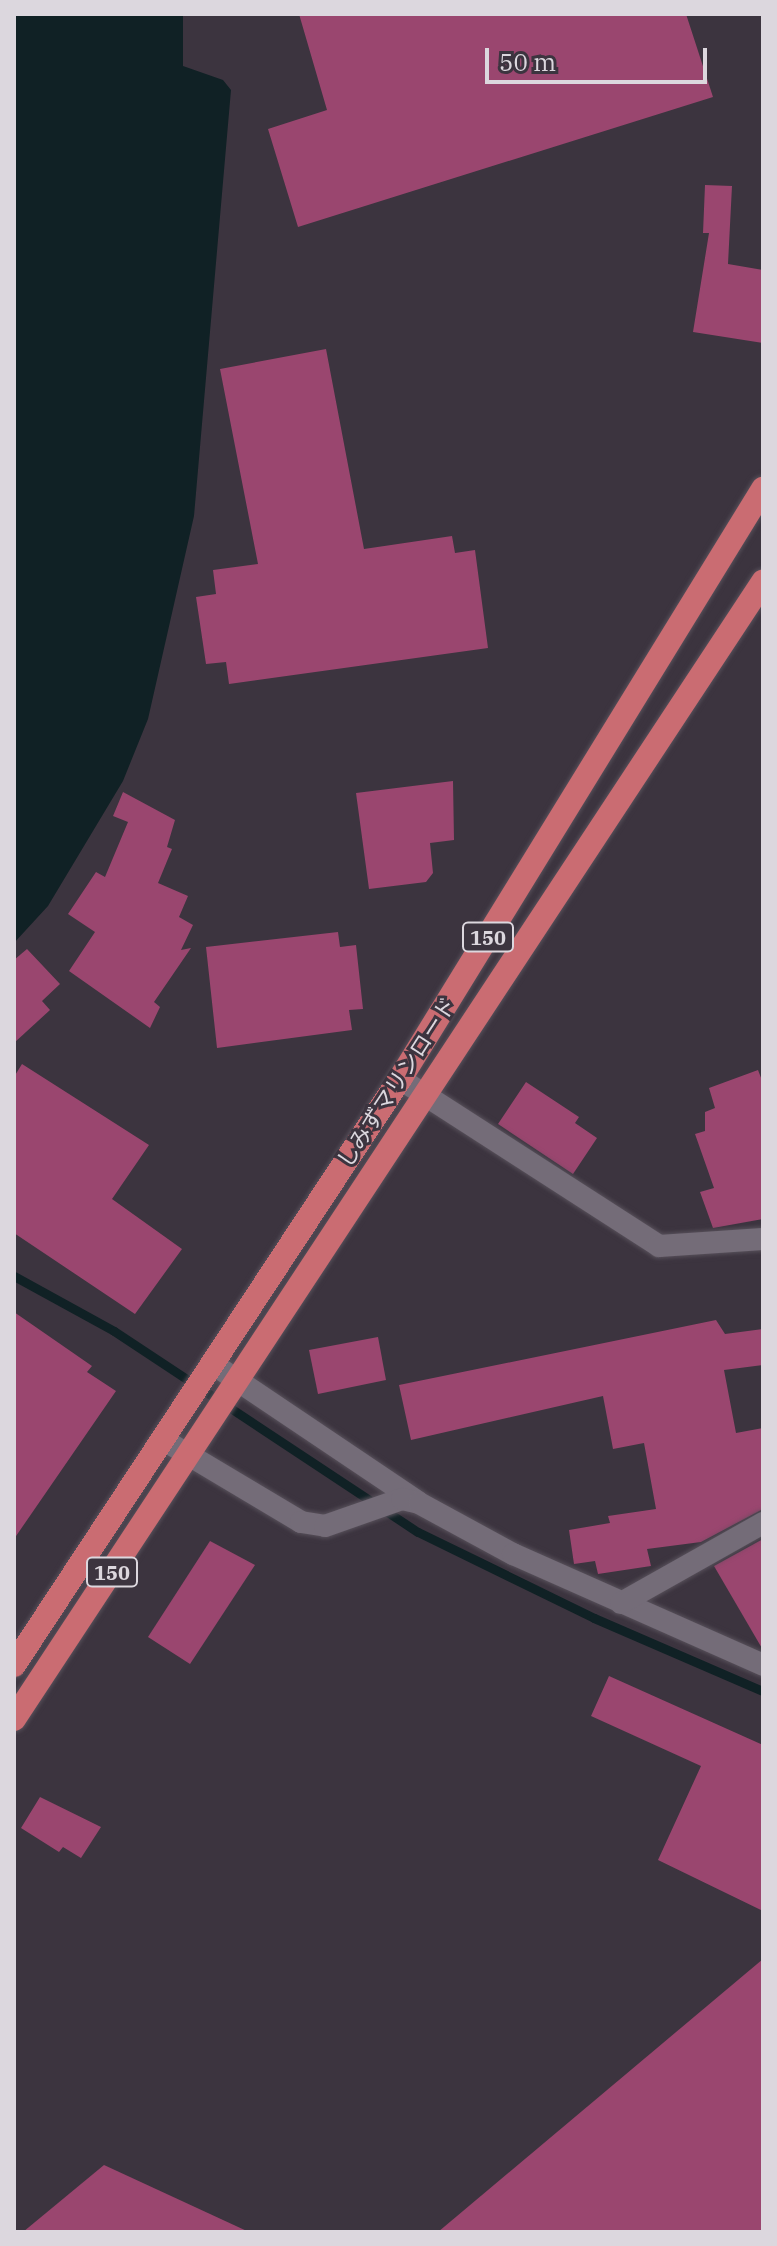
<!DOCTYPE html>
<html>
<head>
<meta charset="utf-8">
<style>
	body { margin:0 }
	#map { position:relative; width:777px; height:2246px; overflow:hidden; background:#3c343f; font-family:"IBM Plex Serif","Noto Sans JP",serif }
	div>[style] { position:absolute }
	.water>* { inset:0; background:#102125 }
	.stream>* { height:9px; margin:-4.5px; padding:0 4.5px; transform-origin:4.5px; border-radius:4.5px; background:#102125 }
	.building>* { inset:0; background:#9a466f }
	.roads { filter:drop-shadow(0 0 2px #57505a) drop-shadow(0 0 2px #57505a) }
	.minor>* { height:22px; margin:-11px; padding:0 11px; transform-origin:11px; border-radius:11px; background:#746c78 }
	.trunk>* { height:24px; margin:-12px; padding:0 12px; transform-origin:12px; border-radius:12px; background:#ca6c72 }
	span { translate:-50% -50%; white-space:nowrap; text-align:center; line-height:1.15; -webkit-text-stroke:6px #3c343f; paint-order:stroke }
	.shield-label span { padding:2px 6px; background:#3c343f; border:2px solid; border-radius:6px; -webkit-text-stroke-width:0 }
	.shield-label { font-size:20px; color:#dcd7de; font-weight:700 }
	.street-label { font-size:22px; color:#dcd7de }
	.frame { position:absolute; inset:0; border:16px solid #dcd7de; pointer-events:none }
	.scale { position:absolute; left:485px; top:48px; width:222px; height:36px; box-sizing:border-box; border:4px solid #dcd7de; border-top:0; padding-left:10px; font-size:24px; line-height:28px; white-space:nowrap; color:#dcd7de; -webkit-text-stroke:6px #3c343f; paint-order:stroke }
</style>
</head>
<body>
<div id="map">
	<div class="water">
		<div style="clip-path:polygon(14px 14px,183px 14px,183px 66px,223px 80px,231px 90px,194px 516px,148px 719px,123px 781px,48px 906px,14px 943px)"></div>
	</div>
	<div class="stream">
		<div style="left:14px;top:1276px;width:114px;rotate:28.8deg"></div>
		<div style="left:114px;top:1331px;width:364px;rotate:33.5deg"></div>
		<div style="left:418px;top:1532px;width:196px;rotate:26deg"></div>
		<div style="left:594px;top:1618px;width:184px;rotate:23.4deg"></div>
	</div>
	<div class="building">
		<div style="clip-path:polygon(299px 14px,686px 14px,713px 97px,298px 227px,268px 129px,327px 110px)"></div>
		<div style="clip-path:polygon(705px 185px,732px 186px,728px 264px,763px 270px,763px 343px,693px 332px,709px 233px,703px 233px)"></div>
		<div style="clip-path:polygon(326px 349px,364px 549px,452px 536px,455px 553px,475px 550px,488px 648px,229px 684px,226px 662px,206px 664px,196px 597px,216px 594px,213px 570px,258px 564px,220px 369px)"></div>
		<div style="clip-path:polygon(453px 781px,454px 840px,430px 843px,433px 873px,426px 882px,369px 889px,356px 793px)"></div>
		<div style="clip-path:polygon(123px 792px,175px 820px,167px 847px,172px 849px,158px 883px,188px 896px,179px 917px,193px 925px,181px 950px,191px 948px,154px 1002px,160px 1007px,150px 1028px,69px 971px,95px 932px,68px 914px,96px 872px,105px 877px,128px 822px,113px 816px)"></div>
		<div style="clip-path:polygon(338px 932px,340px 947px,356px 945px,363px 1009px,349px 1010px,352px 1030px,217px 1048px,206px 947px)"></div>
		<div style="clip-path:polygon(27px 949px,60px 984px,42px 1001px,50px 1010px,14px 1043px,14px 960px)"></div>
		<div style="clip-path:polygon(22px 1064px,149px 1145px,112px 1199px,182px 1249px,135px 1314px,14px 1233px,14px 1077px)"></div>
		<div style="clip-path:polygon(758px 1070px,763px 1083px,763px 1219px,713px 1228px,700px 1192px,714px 1188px,695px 1134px,705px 1131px,705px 1112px,715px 1108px,709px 1088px)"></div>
		<div style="clip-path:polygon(526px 1082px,579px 1117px,575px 1123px,597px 1138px,573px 1174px,498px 1124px)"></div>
		<div style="clip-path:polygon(14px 1312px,92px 1366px,87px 1372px,116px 1391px,14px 1539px)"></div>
		<div style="clip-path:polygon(716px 1320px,725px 1334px,763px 1329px,763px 1365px,724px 1370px,736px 1433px,763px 1428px,763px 1509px,701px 1542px,647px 1549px,651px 1566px,598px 1574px,595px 1561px,574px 1564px,569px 1530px,610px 1523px,608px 1516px,656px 1509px,644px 1443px,613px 1449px,603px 1396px,411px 1440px,399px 1385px)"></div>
		<div style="clip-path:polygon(378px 1337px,386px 1380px,318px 1394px,309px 1350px)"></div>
		<div style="clip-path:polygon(763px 1539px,763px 1650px,714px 1566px)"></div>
		<div style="clip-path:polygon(210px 1541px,255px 1565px,190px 1664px,148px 1637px)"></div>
		<div style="clip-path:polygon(609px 1676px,763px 1745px,763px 1911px,658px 1860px,701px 1766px,591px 1716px)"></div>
		<div style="clip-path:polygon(40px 1797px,101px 1827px,81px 1858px,63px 1847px,59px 1852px,21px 1828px)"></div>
		<div style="clip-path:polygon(763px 1959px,763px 2232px,438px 2232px)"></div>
		<div style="clip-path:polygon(104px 2165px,249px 2232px,23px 2232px)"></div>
	</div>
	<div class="roads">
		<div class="minor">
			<div style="left:400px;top:1079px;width:308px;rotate:32.8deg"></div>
			<div style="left:659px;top:1246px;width:104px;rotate:-3.9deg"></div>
			<div style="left:213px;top:1364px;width:247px;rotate:33.9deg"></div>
			<div style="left:162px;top:1439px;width:162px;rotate:30.8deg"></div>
			<div style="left:301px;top:1522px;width:24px;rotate:9deg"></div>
			<div style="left:325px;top:1526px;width:82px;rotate:-19.3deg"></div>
			<div style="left:402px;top:1499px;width:17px;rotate:13deg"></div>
			<div style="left:419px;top:1503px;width:107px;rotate:28.5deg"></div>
			<div style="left:513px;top:1554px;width:274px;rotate:23.9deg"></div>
			<div style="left:621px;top:1603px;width:163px;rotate:-29.4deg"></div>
		</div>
		<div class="trunk">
			<div style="left:14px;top:1665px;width:702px;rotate:-56.63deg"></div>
			<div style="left:400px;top:1079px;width:693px;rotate:-58.4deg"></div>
			<div style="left:14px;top:1719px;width:1362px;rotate:-56.63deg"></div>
		</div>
	</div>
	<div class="shield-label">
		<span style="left:488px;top:937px">150</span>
		<span style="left:112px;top:1572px">150</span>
	</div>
	<div class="street-label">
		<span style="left:396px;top:1082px;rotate:-57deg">しみずマリンロード</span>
	</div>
	<div class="frame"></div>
	<div class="scale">50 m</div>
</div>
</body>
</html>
